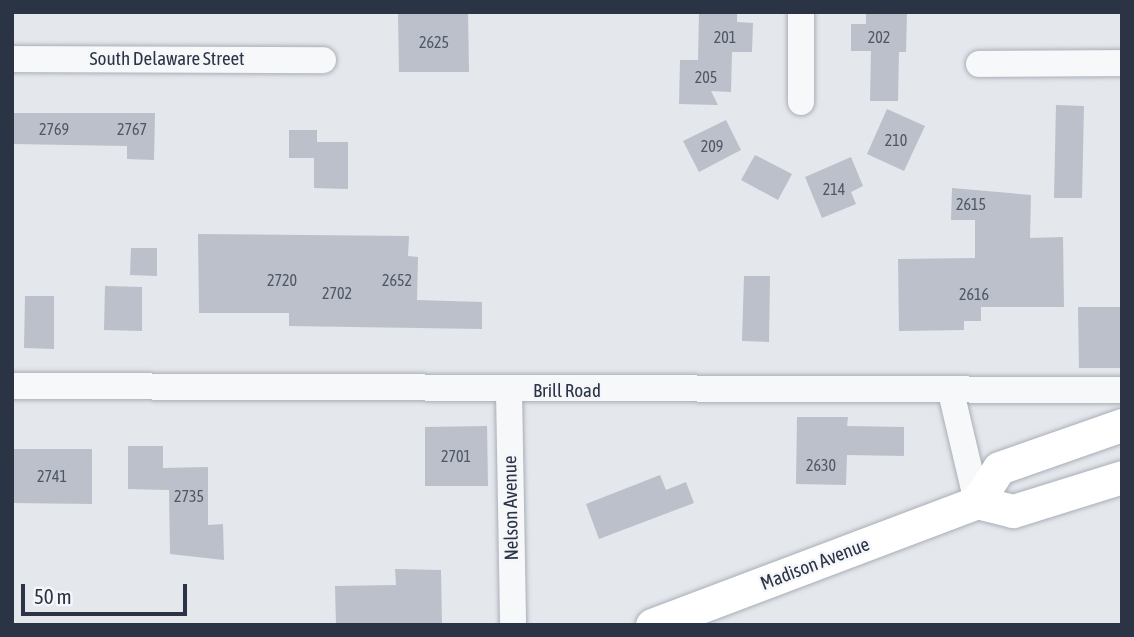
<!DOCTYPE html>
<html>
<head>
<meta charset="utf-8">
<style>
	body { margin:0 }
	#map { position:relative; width:1134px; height:637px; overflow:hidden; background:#e4e7ec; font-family:"Asap Condensed",sans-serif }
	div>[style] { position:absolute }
	.building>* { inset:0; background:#bbc0ca }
	.roads { filter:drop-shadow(0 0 2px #a9aeb7) drop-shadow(0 0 2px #a9aeb7) }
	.minor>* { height:26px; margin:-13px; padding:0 13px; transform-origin:13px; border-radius:13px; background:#f7f8fa }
	.major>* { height:33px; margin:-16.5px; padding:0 16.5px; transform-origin:16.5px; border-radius:16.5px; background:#fff }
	span { translate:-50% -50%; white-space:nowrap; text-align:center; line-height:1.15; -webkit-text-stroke:5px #f4f6f9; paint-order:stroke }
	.number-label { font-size:16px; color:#4f5766 }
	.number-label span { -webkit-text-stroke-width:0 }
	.street-label { font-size:19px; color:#2b3445 }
	.frame { position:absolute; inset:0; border:14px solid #2b3445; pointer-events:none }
	.scale { position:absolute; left:21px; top:584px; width:166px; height:32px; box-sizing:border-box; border:4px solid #2b3445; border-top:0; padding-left:9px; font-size:21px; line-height:24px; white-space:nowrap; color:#2b3445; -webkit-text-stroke:5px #f4f6f9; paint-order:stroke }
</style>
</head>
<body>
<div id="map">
	<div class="building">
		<div style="clip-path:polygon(398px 12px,468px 12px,469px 72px,399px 72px)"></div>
		<div style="clip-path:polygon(699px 12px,737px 12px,737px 22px,753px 23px,752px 52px,732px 52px,731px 92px,711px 91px,718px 105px,679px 104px,680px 60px,698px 60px)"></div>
		<div style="clip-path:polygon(866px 12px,907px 12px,906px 52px,899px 52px,898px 101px,870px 101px,871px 51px,851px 51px,851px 24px,866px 24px)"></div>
		<div style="clip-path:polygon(1056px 105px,1084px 106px,1082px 198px,1054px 198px)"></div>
		<div style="clip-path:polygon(887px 109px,925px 126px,904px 171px,867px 154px)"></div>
		<div style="clip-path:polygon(12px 113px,155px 113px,154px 160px,127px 159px,127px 146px,12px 144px)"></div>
		<div style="clip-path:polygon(726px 120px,741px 150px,699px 172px,683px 141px)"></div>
		<div style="clip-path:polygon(289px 130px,317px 130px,317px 142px,348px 142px,348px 189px,314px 188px,314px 158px,289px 158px)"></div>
		<div style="clip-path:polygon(755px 155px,792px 174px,778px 200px,741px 180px)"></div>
		<div style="clip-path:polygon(851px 157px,863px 186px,851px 192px,856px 204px,822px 218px,805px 177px)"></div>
		<div style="clip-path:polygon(952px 188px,1031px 195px,1030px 238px,1063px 237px,1064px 307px,981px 307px,981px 321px,964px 321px,964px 330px,899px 331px,898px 259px,975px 258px,975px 220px,951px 220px)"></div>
		<div style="clip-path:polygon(198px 234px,409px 236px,408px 256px,418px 257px,417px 300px,482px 302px,482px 329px,289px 326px,289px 313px,199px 313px)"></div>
		<div style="clip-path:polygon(131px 248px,157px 248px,157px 276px,130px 275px)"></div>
		<div style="clip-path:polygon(744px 276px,770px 276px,769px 342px,742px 341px)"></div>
		<div style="clip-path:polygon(105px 286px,142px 287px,142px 331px,104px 330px)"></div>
		<div style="clip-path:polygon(25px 296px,54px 296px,54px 349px,24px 348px)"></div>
		<div style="clip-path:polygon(1078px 307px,1122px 307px,1122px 368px,1079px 368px)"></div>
		<div style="clip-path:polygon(797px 417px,848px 417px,847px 426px,904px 427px,904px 456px,847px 455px,846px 485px,796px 484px)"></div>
		<div style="clip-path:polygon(487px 426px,488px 486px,425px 486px,425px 427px)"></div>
		<div style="clip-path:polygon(128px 446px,163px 446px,163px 468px,208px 467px,208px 525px,223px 524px,224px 560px,170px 554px,169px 490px,128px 489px)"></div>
		<div style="clip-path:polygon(12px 449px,92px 449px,92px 504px,12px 503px)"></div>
		<div style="clip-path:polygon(660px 475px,666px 490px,686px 482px,694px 503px,599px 539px,586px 504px)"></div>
		<div style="clip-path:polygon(395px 569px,441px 570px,442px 625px,336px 625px,335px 586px,396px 585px)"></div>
	</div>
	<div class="roads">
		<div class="minor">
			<div style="left:12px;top:59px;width:311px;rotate:0.2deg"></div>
			<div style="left:979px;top:64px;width:143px;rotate:-0.4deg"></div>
			<div style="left:801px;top:102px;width:90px;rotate:-90deg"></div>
			<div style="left:12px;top:386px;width:1110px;rotate:0.21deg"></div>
			<div style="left:509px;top:391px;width:234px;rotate:89deg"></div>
			<div style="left:951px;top:392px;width:113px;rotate:76.7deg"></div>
		</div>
		<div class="major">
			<div style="left:977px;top:502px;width:40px;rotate:-57.1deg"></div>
			<div style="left:999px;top:468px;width:130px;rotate:-19.3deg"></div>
			<div style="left:652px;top:625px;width:347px;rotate:-20.7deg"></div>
			<div style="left:977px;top:502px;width:37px;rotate:14deg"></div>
			<div style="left:1013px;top:511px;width:114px;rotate:-17.3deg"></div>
		</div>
	</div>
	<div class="number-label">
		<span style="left:725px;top:37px">201</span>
		<span style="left:879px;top:37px">202</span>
		<span style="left:434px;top:42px">2625</span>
		<span style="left:706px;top:77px">205</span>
		<span style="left:54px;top:129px">2769</span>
		<span style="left:132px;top:129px">2767</span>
		<span style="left:896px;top:140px">210</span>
		<span style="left:712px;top:146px">209</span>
		<span style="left:834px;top:189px">214</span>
		<span style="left:971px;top:204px">2615</span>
		<span style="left:282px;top:280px">2720</span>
		<span style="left:397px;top:280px">2652</span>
		<span style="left:337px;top:293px">2702</span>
		<span style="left:974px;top:294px">2616</span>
		<span style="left:456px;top:456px">2701</span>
		<span style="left:821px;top:465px">2630</span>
		<span style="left:52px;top:476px">2741</span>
		<span style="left:189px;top:496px">2735</span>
	</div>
	<div class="street-label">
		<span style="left:167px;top:59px">South Delaware Street</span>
		<span style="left:567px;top:391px">Brill Road</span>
		<span style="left:511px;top:508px;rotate:-91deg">Nelson Avenue</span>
		<span style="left:815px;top:564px;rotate:-21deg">Madison Avenue</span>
	</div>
	<div class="frame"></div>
	<div class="scale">50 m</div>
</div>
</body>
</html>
